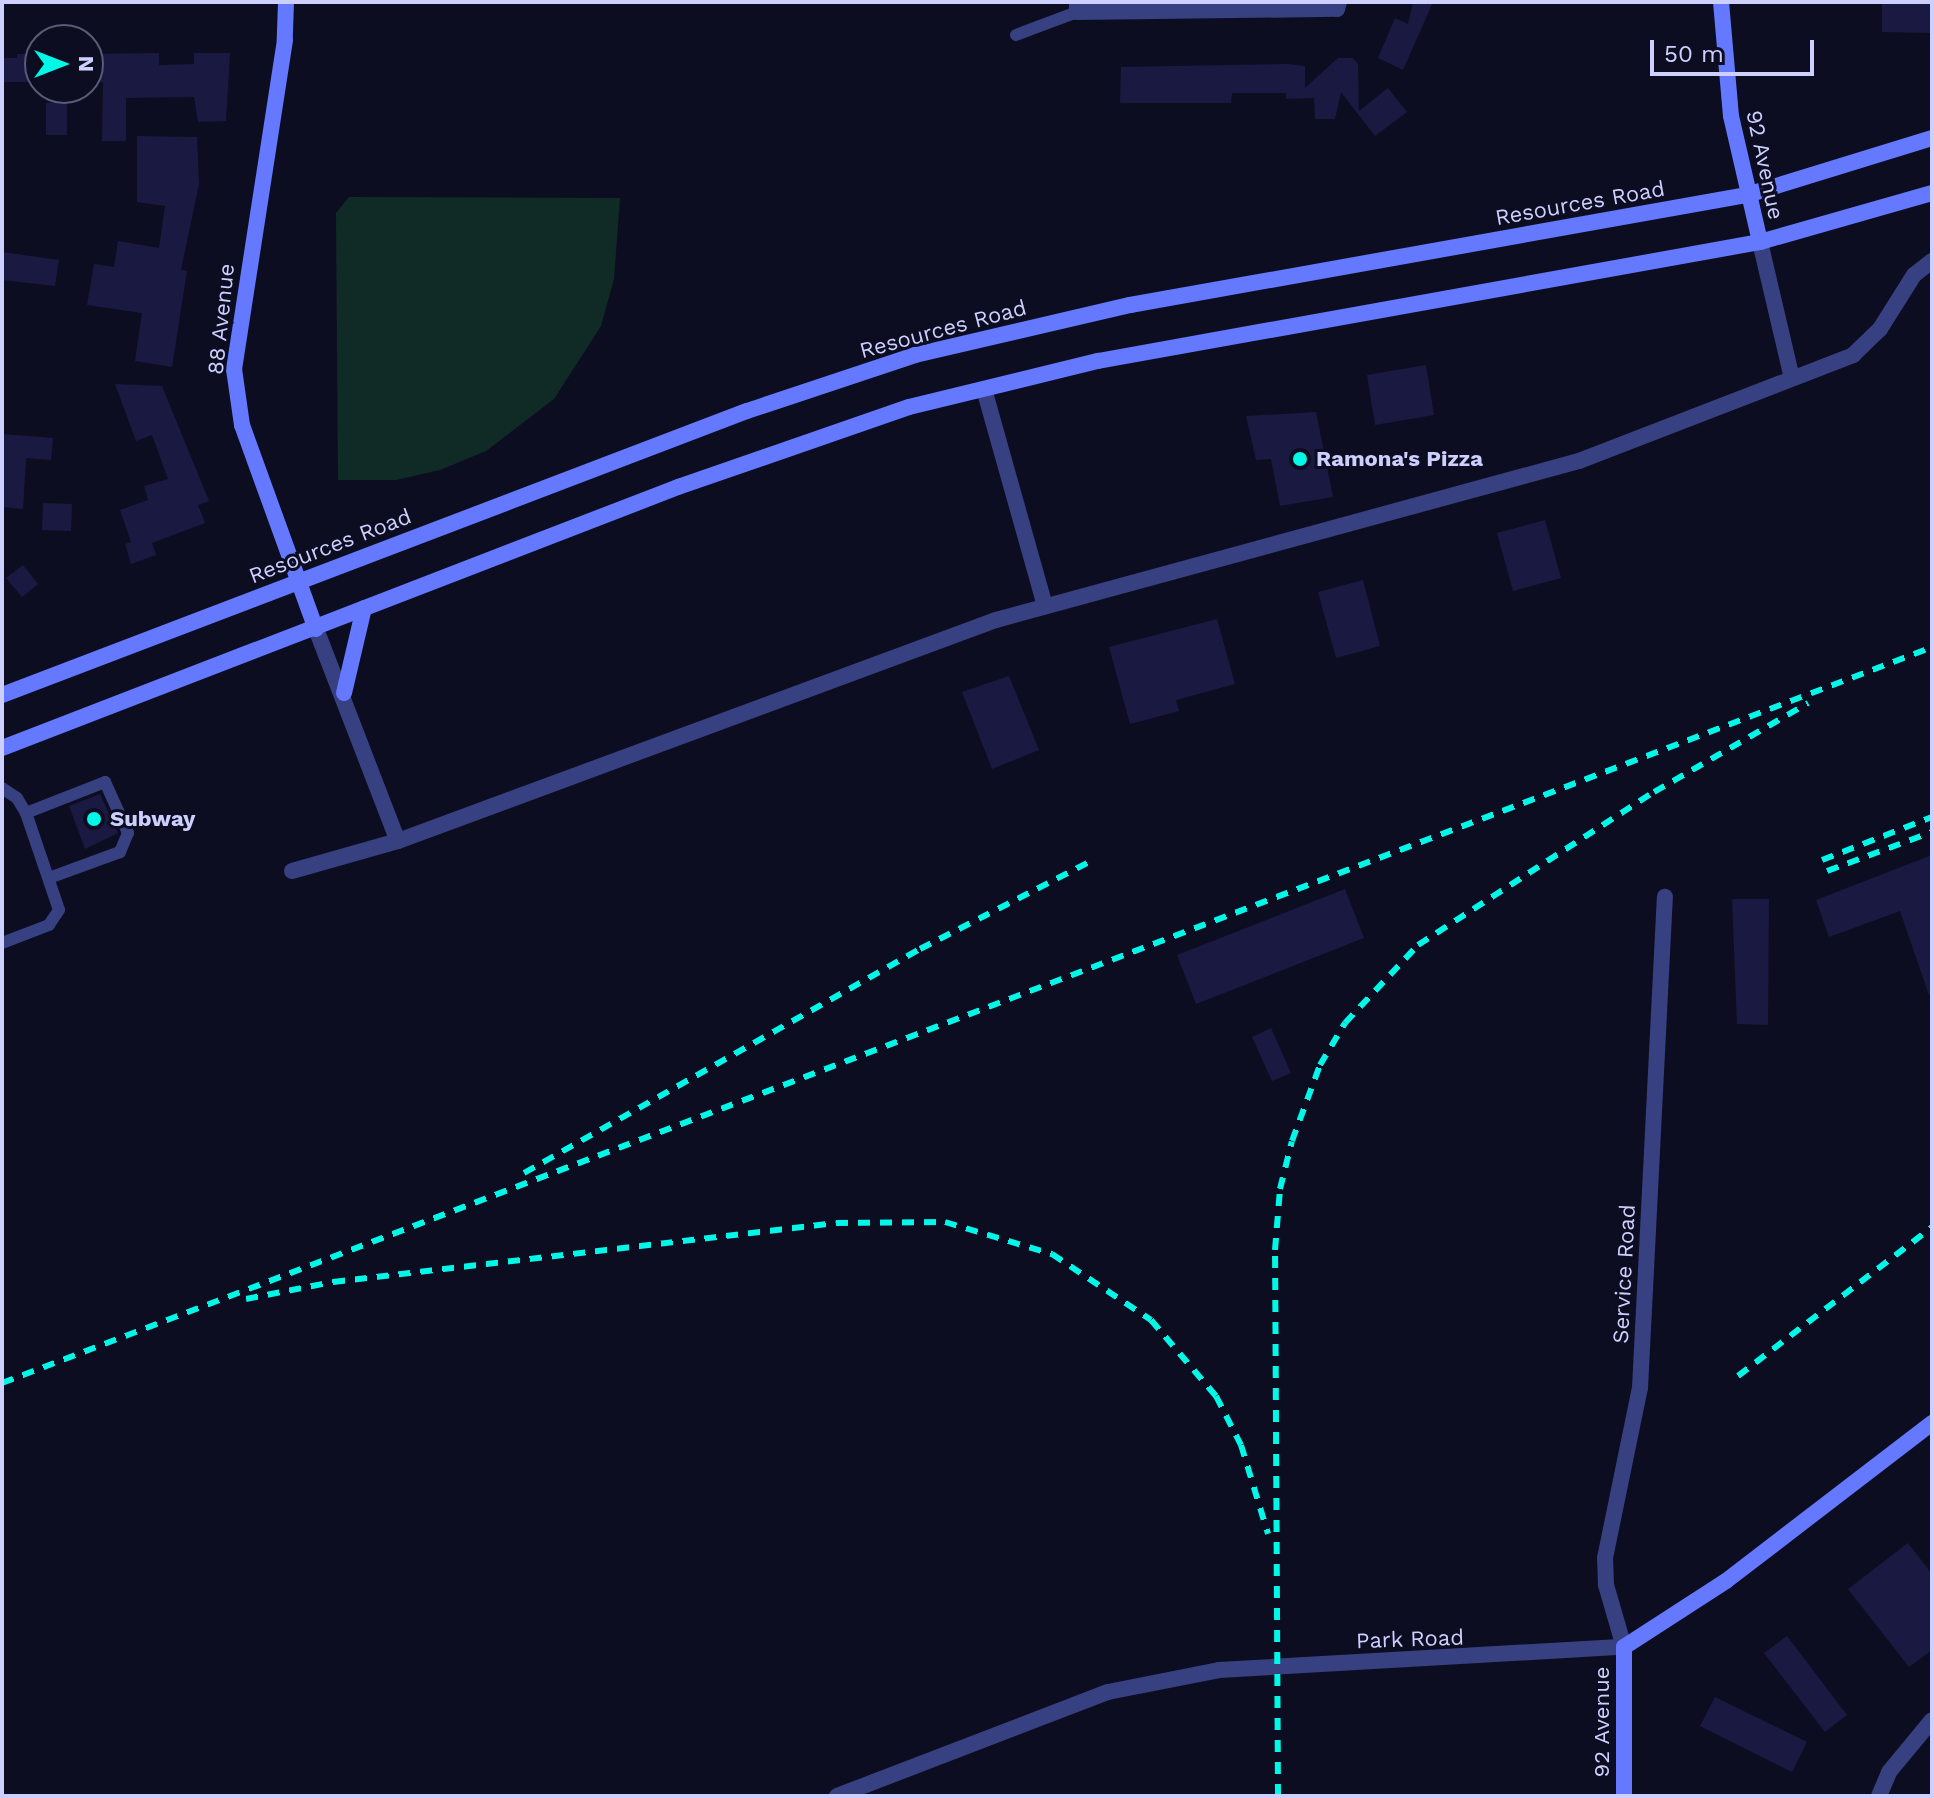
<!DOCTYPE html>
<html>
<head>
<meta charset="utf-8">
<style>
	body { margin:0 }
	#map { position:relative; width:1934px; height:1798px; overflow:hidden; background:#0d0d21; font-family:"Work Sans",sans-serif }
	div>[style] { position:absolute }
	.green>* { inset:0; background:#102b26 }
	.building>* { inset:0; background:#1a1942 }
	.lane>* { height:12px; margin:-6px; padding:0 6px; transform-origin:6px; border-radius:6px; background:#374081 }
	.street>* { height:16px; margin:-8px; padding:0 8px; transform-origin:8px; border-radius:8px; background:#374081 }
	.secondary>* { height:16px; margin:-8px; padding:0 8px; transform-origin:8px; border-radius:8px; background:#6479ff }
	.rail>* { height:6px; margin-top:-3px; transform-origin:0; background:repeating-linear-gradient(90deg,#00f8e9 0 12px,transparent 0 22px) }
	.dots>* { width:22px; height:22px; translate:-50% -50%; box-sizing:border-box; border:4px solid #0d0d21; border-radius:50% }
	span { translate:-50% -50%; white-space:nowrap; text-align:center; line-height:1.15; -webkit-text-stroke:6px #0d0d21; paint-order:stroke }
	.street-label { font-size:22px; color:#cdcfff }
	.poi-label { font-size:22px; color:#cdcfff; font-weight:700 }
	.left { translate:0 -50%; text-align:left }
	.frame { position:absolute; inset:0; border:4px solid #cdcfff; pointer-events:none }
	.north { position:absolute; left:24px; top:24px; width:80px; height:80px; box-sizing:border-box; background:#0d0d21; border:2px solid #5a5b7a; border-radius:50%; rotate:90deg; font-size:22px; font-weight:700; line-height:32px; text-align:center; color:#cdcfff }
	.north::after { content:''; display:block; margin:auto; width:28px; height:36px; background:#00f8e9; clip-path:polygon(50% 0,100% 100%,50% 72%,0 100%) }
	.scale { position:absolute; left:1650px; top:40px; width:164px; height:36px; box-sizing:border-box; border:4px solid #cdcfff; border-top:0; padding-left:10px; font-size:24px; line-height:28px; white-space:nowrap; color:#cdcfff; -webkit-text-stroke:6px #0d0d21; paint-order:stroke }
</style>
</head>
<body>
<div id="map">
	<div class="green">
		<div style="clip-path:polygon(349px 197px,620px 198px,614px 279px,601px 326px,554px 399px,486px 451px,440px 470px,396px 480px,338px 480px,336px 213px)"></div>
	</div>
	<div class="building">
		<div style="clip-path:polygon(1413px 2px,1433px 2px,1403px 70px,1378px 58px,1395px 18px,1408px 24px)"></div>
		<div style="clip-path:polygon(1882px 2px,1932px 2px,1932px 33px,1882px 32px)"></div>
		<div style="clip-path:polygon(159px 53px,159px 65px,194px 64px,194px 53px,230px 53px,226px 121px,198px 122px,194px 97px,126px 98px,126px 141px,102px 141px,103px 82px,88px 82px,88px 54px)"></div>
		<div style="clip-path:polygon(17px 54px,40px 54px,40px 82px,2px 82px,2px 58px,17px 58px)"></div>
		<div style="clip-path:polygon(1338px 58px,1353px 58px,1358px 64px,1359px 111px,1388px 88px,1407px 112px,1375px 136px,1341px 92px,1335px 119px,1315px 119px,1314px 98px,1286px 99px,1286px 93px,1232px 93px,1231px 103px,1120px 103px,1121px 67px,1288px 64px,1305px 66px,1305px 88px)"></div>
		<div style="clip-path:polygon(46px 103px,67px 103px,67px 135px,46px 135px)"></div>
		<div style="clip-path:polygon(137px 136px,197px 137px,199px 184px,181px 270px,187px 271px,172px 367px,135px 361px,142px 313px,87px 305px,94px 264px,114px 267px,118px 241px,159px 248px,165px 206px,137px 202px)"></div>
		<div style="clip-path:polygon(2px 252px,59px 260px,55px 286px,2px 280px)"></div>
		<div style="clip-path:polygon(1426px 365px,1434px 415px,1375px 425px,1367px 375px)"></div>
		<div style="clip-path:polygon(115px 384px,162px 386px,209px 501px,198px 505px,205px 523px,152px 543px,156px 555px,131px 564px,125px 544px,131px 542px,120px 510px,148px 500px,144px 486px,168px 479px,152px 435px,136px 441px)"></div>
		<div style="clip-path:polygon(1316px 412px,1333px 497px,1280px 506px,1271px 459px,1256px 460px,1246px 416px)"></div>
		<div style="clip-path:polygon(2px 434px,53px 438px,51px 460px,26px 458px,23px 509px,2px 507px)"></div>
		<div style="clip-path:polygon(43px 503px,72px 504px,71px 531px,42px 530px)"></div>
		<div style="clip-path:polygon(1545px 520px,1561px 578px,1513px 591px,1497px 533px)"></div>
		<div style="clip-path:polygon(23px 565px,38px 584px,22px 597px,6px 578px)"></div>
		<div style="clip-path:polygon(1363px 580px,1380px 646px,1336px 658px,1318px 592px)"></div>
		<div style="clip-path:polygon(1217px 619px,1235px 684px,1176px 700px,1179px 711px,1130px 724px,1109px 647px)"></div>
		<div style="clip-path:polygon(1009px 676px,1039px 750px,992px 769px,962px 692px)"></div>
		<div style="clip-path:polygon(100px 794px,118px 833px,85px 849px,69px 806px)"></div>
		<div style="clip-path:polygon(1932px 855px,1932px 995px,1929px 995px,1900px 911px,1829px 937px,1816px 900px)"></div>
		<div style="clip-path:polygon(1345px 889px,1364px 938px,1196px 1004px,1177px 955px)"></div>
		<div style="clip-path:polygon(1732px 899px,1769px 899px,1768px 1025px,1737px 1024px)"></div>
		<div style="clip-path:polygon(1271px 1028px,1291px 1073px,1272px 1081px,1252px 1037px)"></div>
		<div style="clip-path:polygon(1908px 1543px,1932px 1574px,1932px 1650px,1909px 1667px,1848px 1589px)"></div>
		<div style="clip-path:polygon(1787px 1636px,1847px 1715px,1825px 1732px,1764px 1653px)"></div>
		<div style="clip-path:polygon(1715px 1697px,1807px 1742px,1792px 1772px,1700px 1726px)"></div>
	</div>
	<div class="lane">
		<div style="left:1016px;top:35px;width:65px;rotate:-20.7deg"></div>
		<div style="left:2px;top:788px;width:18px;rotate:34deg"></div>
		<div style="left:17px;top:798px;width:17px;rotate:59deg"></div>
		<div style="left:26px;top:813px;width:102px;rotate:71.2deg"></div>
		<div style="left:59px;top:910px;width:18px;rotate:124deg"></div>
		<div style="left:49px;top:925px;width:50px;rotate:159deg"></div>
		<div style="left:26px;top:813px;width:85px;rotate:-21.4deg"></div>
		<div style="left:105px;top:782px;width:56px;rotate:65.7deg"></div>
		<div style="left:128px;top:833px;width:21px;rotate:113deg"></div>
		<div style="left:120px;top:852px;width:76px;rotate:159.9deg"></div>
	</div>
	<div class="street">
		<div style="left:1077px;top:2px;width:10px;rotate:90deg"></div>
		<div style="left:1077px;top:12px;width:260px;rotate:-0.7deg"></div>
		<div style="left:1337px;top:9px;width:7px;rotate:-74deg"></div>
		<div style="left:1760px;top:242px;width:140px;rotate:76.8deg"></div>
		<div style="left:984px;top:389px;width:225px;rotate:74.3deg"></div>
		<div style="left:316px;top:629px;width:227px;rotate:68.9deg"></div>
		<div style="left:292px;top:871px;width:110px;rotate:-15.8deg"></div>
		<div style="left:398px;top:841px;width:638px;rotate:-20.28deg"></div>
		<div style="left:996px;top:620px;width:604px;rotate:-15.26deg"></div>
		<div style="left:1579px;top:461px;width:294px;rotate:-21.1deg"></div>
		<div style="left:1853px;top:355px;width:37px;rotate:-44deg"></div>
		<div style="left:1880px;top:329px;width:64px;rotate:-57.8deg"></div>
		<div style="left:1914px;top:275px;width:23px;rotate:-38deg"></div>
		<div style="left:837px;top:1796px;width:290px;rotate:-21deg"></div>
		<div style="left:1108px;top:1692px;width:113px;rotate:-11.2deg"></div>
		<div style="left:1219px;top:1670px;width:406px;rotate:-3.3deg"></div>
		<div style="left:1624px;top:1647px;width:65px;rotate:-106.2deg"></div>
		<div style="left:1606px;top:1585px;width:27px;rotate:-92deg"></div>
		<div style="left:1605px;top:1558px;width:174px;rotate:-78.4deg"></div>
		<div style="left:1640px;top:1388px;width:492px;rotate:-87.1deg"></div>
		<div style="left:1879px;top:1796px;width:26px;rotate:-67deg"></div>
		<div style="left:1889px;top:1772px;width:67px;rotate:-50.4deg"></div>
	</div>
	<div class="secondary">
		<div style="left:286px;top:2px;width:38px;rotate:92deg"></div>
		<div style="left:285px;top:40px;width:333px;rotate:98.8deg"></div>
		<div style="left:234px;top:369px;width:57px;rotate:81.9deg"></div>
		<div style="left:242px;top:425px;width:217px;rotate:70.1deg"></div>
		<div style="left:1721px;top:2px;width:114px;rotate:85deg"></div>
		<div style="left:1731px;top:116px;width:129px;rotate:77deg"></div>
		<div style="left:344px;top:693px;width:87px;rotate:-76.8deg"></div>
		<div style="left:2px;top:695px;width:797px;rotate:-20.87deg"></div>
		<div style="left:747px;top:411px;width:177px;rotate:-18.4deg"></div>
		<div style="left:915px;top:355px;width:221px;rotate:-13.1deg"></div>
		<div style="left:1130px;top:305px;width:627px;rotate:-10.11deg"></div>
		<div style="left:1747px;top:195px;width:194px;rotate:-17.1deg"></div>
		<div style="left:2px;top:748px;width:725px;rotate:-21.11deg"></div>
		<div style="left:678px;top:487px;width:244px;rotate:-19.1deg"></div>
		<div style="left:909px;top:407px;width:195px;rotate:-13.7deg"></div>
		<div style="left:1098px;top:361px;width:673px;rotate:-10.19deg"></div>
		<div style="left:1760px;top:242px;width:179px;rotate:-15.9deg"></div>
		<div style="left:1624px;top:1796px;width:149px;rotate:-90deg"></div>
		<div style="left:1624px;top:1647px;width:121px;rotate:-32.9deg"></div>
		<div style="left:1726px;top:1581px;width:260px;rotate:-37.5deg"></div>
	</div>
	<div class="rail">
		<div style="left:1822px;top:860px;width:118px;rotate:-21.4deg"></div>
		<div style="left:1827px;top:871px;width:112px;rotate:-20.4deg"></div>
		<div style="left:524px;top:1173px;width:455px;rotate:-29.5deg"></div>
		<div style="left:920px;top:949px;width:197px;rotate:-27.2deg"></div>
		<div style="left:246px;top:1299px;width:89px;rotate:-11.1deg"></div>
		<div style="left:333px;top:1282px;width:506px;rotate:-6.69deg"></div>
		<div style="left:836px;top:1223px;width:109px;rotate:-0.5deg"></div>
		<div style="left:945px;top:1222px;width:112px;rotate:16.7deg"></div>
		<div style="left:1052px;top:1254px;width:119px;rotate:33.7deg"></div>
		<div style="left:1151px;top:1320px;width:100px;rotate:49.5deg"></div>
		<div style="left:1216px;top:1396px;width:55px;rotate:63deg"></div>
		<div style="left:1241px;top:1445px;width:93px;rotate:73.1deg"></div>
		<div style="left:1738px;top:1376px;width:245px;rotate:-37.5deg"></div>
		<div style="left:2px;top:1383px;width:2066px;rotate:-20.87deg"></div>
		<div style="left:1278px;top:1796px;width:546px;rotate:-90.31deg"></div>
		<div style="left:1275px;top:1250px;width:61px;rotate:-85.3deg"></div>
		<div style="left:1280px;top:1189px;width:49px;rotate:-76deg"></div>
		<div style="left:1292px;top:1141px;width:81px;rotate:-69.8deg"></div>
		<div style="left:1320px;top:1065px;width:49px;rotate:-59.2deg"></div>
		<div style="left:1345px;top:1023px;width:107px;rotate:-46.9deg"></div>
		<div style="left:1418px;top:945px;width:281px;rotate:-33deg"></div>
		<div style="left:1654px;top:792px;width:178px;rotate:-30deg"></div>
	</div>
	<div class="dots">
		<div style="left:1300px;top:459px;background:#00f8e9"></div>
		<div style="left:94px;top:819px;background:#00f8e9"></div>
	</div>
	<div class="street-label">
		<span style="left:1765px;top:165px;rotate:78deg">92 Avenue</span>
		<span style="left:1580px;top:203px;rotate:-10deg">Resources Road</span>
		<span style="left:221px;top:319px;rotate:-84deg">88 Avenue</span>
		<span style="left:943px;top:329px;rotate:-15deg">Resources Road</span>
		<span style="left:330px;top:546px;rotate:-21deg">Resources Road</span>
		<span style="left:1624px;top:1274px;rotate:-87deg">Service Road</span>
		<span style="left:1410px;top:1639px;rotate:-2deg">Park Road</span>
		<span style="left:1602px;top:1722px;rotate:-90deg">92 Avenue</span>
	</div>
	<div class="poi-label">
		<span class="left" style="left:1316px;top:459px">Ramona's Pizza</span>
		<span class="left" style="left:110px;top:819px">Subway</span>
	</div>
	<div class="frame"></div>
	<div class="north">N</div>
	<div class="scale">50 m</div>
</div>
</body>
</html>
